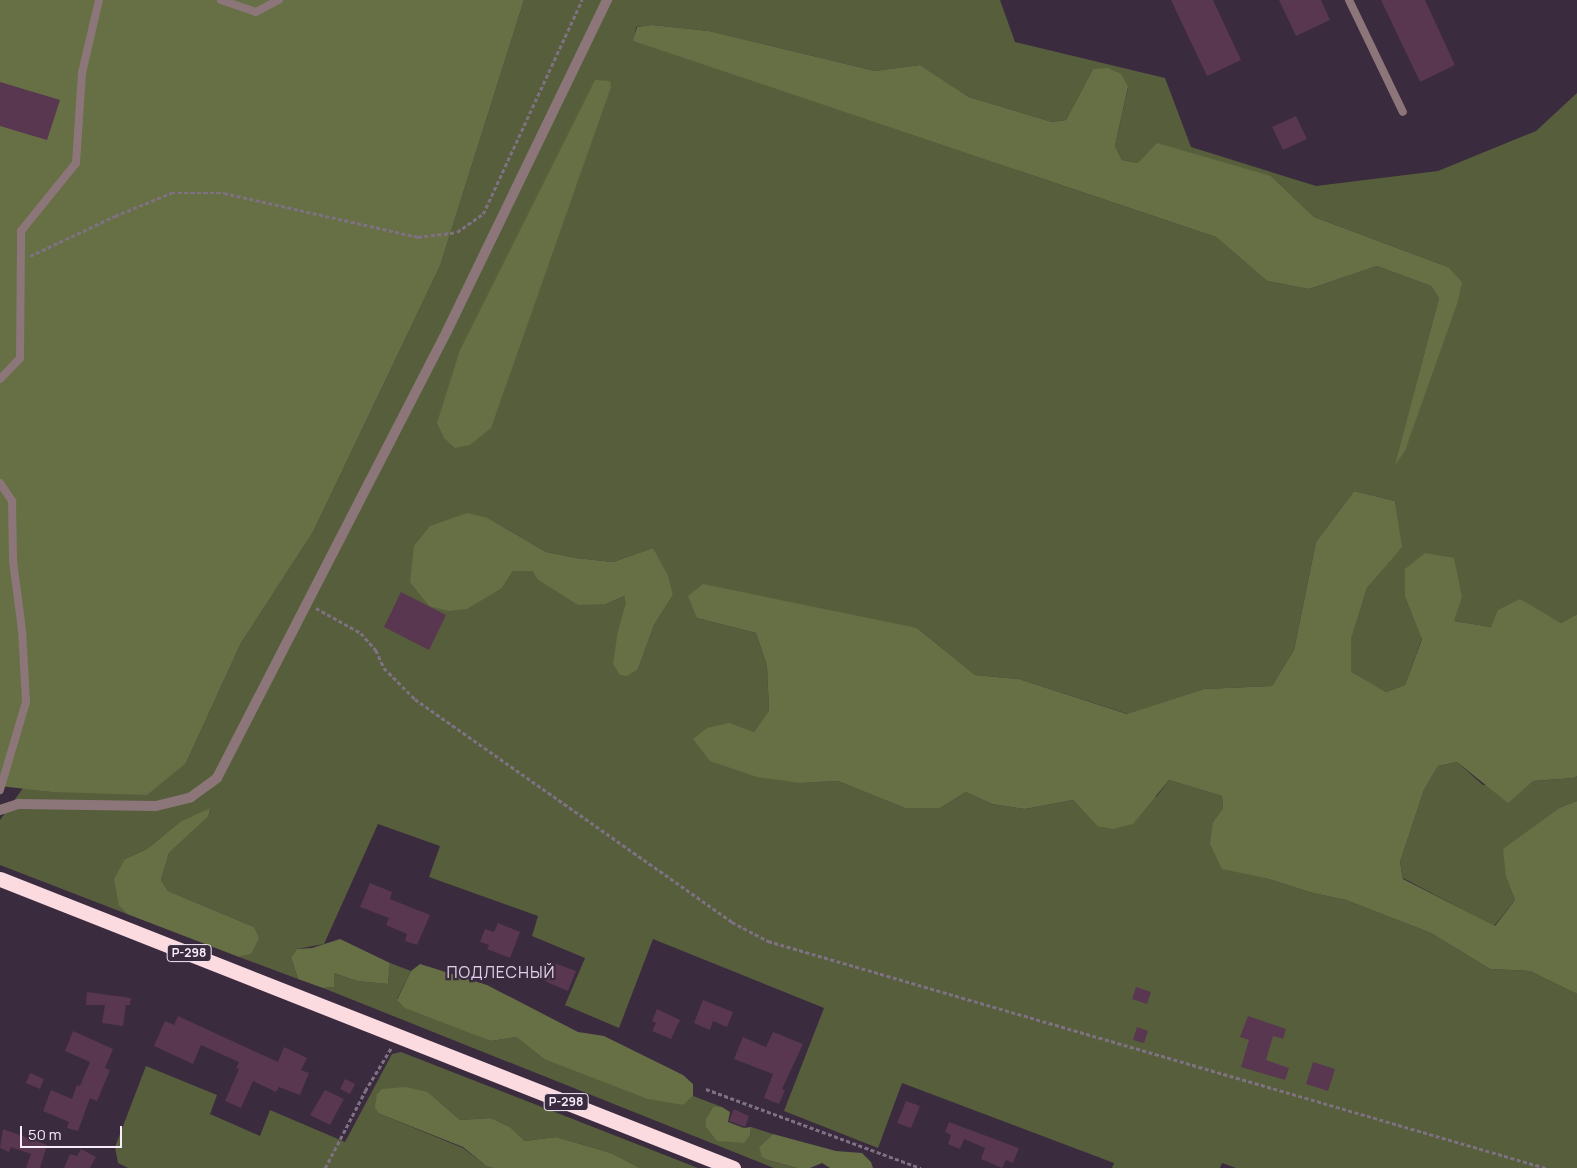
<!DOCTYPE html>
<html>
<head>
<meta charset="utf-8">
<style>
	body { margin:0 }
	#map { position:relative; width:1577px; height:1168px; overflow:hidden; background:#3a2b3f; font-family:Manrope,sans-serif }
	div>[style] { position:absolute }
	.green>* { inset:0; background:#575e3c }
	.forest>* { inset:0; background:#676f45 }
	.building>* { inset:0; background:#593750 }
	.path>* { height:2.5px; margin-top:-1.25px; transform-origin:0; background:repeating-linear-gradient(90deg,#7e7182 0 4px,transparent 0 6.5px) }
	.lane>* { height:8px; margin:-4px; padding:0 4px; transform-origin:4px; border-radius:4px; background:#8c767a }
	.street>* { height:10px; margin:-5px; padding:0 5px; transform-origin:5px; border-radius:5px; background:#8c767a }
	.highway>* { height:15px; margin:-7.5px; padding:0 7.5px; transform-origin:7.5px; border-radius:7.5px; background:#fbdae0 }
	span { translate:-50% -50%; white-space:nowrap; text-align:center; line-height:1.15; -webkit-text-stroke:4.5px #3a2b3f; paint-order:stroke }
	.shield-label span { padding:1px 4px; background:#3a2b3f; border:1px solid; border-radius:4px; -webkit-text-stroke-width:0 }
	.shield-label { font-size:12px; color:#f7edf9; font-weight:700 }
	.quarter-label { font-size:16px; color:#e2cfe8; letter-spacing:1px }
	.scale { position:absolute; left:20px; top:1126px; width:102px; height:22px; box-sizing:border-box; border:2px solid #f7edf9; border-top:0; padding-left:6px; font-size:15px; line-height:18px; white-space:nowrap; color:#f7edf9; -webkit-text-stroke:4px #3a2b3f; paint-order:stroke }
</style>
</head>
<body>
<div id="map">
	<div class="green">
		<div style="clip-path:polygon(evenodd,524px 0,1000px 0,1015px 42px,1165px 78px,1191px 147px,1316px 186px,1438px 171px,1536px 131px,1577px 93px,1577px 614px,1561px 623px,1520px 600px,1491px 627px,1454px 621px,1405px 597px,1422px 638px,1405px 685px,1386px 692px,1351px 673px,1351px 638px,1367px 588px,1401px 547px,1395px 501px,1354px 491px,1316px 542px,1294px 650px,1272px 686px,1204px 689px,1128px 714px,1019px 679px,975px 675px,917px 628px,697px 618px,756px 633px,767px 666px,769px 712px,754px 732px,801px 783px,838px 781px,905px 808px,940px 808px,966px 792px,992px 804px,1025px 809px,1073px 800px,1097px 826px,1157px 796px,1169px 780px,1222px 796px,1223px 808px,1213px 822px,1265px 878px,1313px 893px,1346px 900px,1431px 933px,1490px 969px,1530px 971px,1577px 994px,1577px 1168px,1236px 1168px,1222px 1163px,1220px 1168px,1112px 1168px,1114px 1163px,902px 1083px,878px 1148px,784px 1111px,824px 1008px,653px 939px,619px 1028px,565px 1005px,585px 958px,532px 936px,538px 916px,429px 877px,440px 846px,378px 824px,324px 944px,297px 949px,291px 957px,298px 979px,239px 957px,251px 954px,254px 927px,168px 891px,161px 880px,169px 853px,208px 817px,211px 809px,181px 821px,147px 849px,125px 859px,119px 906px,127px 914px,0 865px,0 820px,23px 788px,51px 792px,186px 763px,241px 643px,313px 532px,440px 266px,524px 0,652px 25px,709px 31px,875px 71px,920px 65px,969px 97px,1052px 122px,1066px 120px,1093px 69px,1128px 88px,1115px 146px,1122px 160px,1138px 163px,1271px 176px,1314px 217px,1448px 267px,1396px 463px,1439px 298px,1431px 286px,1377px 266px,1309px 289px,1267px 281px,1216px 237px,634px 41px,636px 27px,652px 25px,524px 0,488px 518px,546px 552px,576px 558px,613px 562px,653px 548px,673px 595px,654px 625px,638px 669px,618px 630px,627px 603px,624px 596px,606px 604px,537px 579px,532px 571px,513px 571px,502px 588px,488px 518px)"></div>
		<div style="clip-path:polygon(1457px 762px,1483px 785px,1574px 778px,1577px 776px,1577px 801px,1561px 807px,1506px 877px,1515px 900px,1494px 926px,1403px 878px,1400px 862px,1424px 790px,1438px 766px)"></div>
		<div style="clip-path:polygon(390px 963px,411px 971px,397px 999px,491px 1041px,516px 1037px,544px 1059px,684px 1105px,693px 1096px,722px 1107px,713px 1107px,706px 1118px,750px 1135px,751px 1127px,773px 1134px,759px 1147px,768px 1160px,797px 1168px,774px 1168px,323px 988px,333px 987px,334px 973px,357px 981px,388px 984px)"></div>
		<div style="clip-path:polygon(401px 1052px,698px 1168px,640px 1168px,611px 1153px,556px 1137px,525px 1141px,510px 1127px,491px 1118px,460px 1120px,428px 1092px,380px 1114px,463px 1148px,486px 1166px,493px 1168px,128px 1168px,118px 1163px,115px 1147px,146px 1066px,217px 1095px,210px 1114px,260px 1136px,270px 1110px,345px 1142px,392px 1054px)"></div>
	</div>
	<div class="forest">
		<div style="clip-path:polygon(0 0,524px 0,440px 266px,313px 532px,241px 643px,186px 763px,147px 795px,51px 792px,0 786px)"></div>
		<div style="clip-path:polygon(652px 25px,709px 31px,875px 71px,920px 65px,969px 97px,1052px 122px,1066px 120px,1093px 69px,1108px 68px,1121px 74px,1128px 87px,1115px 146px,1122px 160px,1138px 163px,1157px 143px,1271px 176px,1314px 217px,1448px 267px,1462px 282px,1458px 301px,1405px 451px,1395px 465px,1439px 298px,1431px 286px,1377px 266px,1309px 289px,1267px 281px,1216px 237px,633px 41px,637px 27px)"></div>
		<div style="clip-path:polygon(595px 80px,610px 81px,611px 87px,491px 428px,470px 445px,455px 448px,444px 438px,437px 423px,460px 350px)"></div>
		<div style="clip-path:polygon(1354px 491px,1395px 501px,1402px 547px,1367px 588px,1351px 639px,1351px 672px,1386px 692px,1405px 685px,1422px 639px,1405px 597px,1405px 569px,1425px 553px,1454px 558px,1462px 597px,1454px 621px,1491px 627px,1498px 610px,1520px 599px,1561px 623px,1577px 614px,1577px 776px,1574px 778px,1533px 781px,1508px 803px,1457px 762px,1438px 766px,1424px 790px,1400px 862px,1403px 879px,1495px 926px,1515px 900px,1506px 877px,1503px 849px,1561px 807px,1577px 801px,1577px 994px,1530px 971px,1490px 969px,1431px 933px,1346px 900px,1313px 893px,1265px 878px,1222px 869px,1210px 844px,1213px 822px,1223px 808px,1222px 796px,1169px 780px,1133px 824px,1113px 829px,1097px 826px,1073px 800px,1025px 809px,992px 804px,966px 792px,940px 808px,905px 808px,838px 781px,801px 783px,757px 777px,710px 761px,693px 739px,707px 728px,729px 723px,754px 732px,769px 711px,767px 666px,756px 633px,697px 618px,688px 596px,703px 584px,917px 628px,975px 675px,1019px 679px,1127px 714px,1204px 689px,1272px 686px,1294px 650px,1316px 542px)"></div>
		<div style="clip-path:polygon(467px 513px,488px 518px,546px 552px,576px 558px,613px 562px,653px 548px,668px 576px,673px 595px,654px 625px,638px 669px,627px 676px,620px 675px,613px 664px,618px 630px,626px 603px,624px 596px,606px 604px,578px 605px,537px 579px,532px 571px,513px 571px,502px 588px,467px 609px,448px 611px,429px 606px,410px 582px,414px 546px,430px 526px)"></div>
		<div style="clip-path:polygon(211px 808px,208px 817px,169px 853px,161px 880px,168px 891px,254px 927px,259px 938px,251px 954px,239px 957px,127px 914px,119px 906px,114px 879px,125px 859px,147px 849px,181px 821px)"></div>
		<div style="clip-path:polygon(340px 939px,390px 963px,388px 984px,357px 981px,334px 973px,334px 987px,323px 988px,298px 979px,291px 957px,297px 949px,312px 948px)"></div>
		<div style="clip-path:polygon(420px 964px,487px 985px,578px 1032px,604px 1036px,683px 1075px,693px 1084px,693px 1096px,684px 1105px,648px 1099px,544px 1059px,516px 1037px,491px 1041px,405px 1008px,397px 1000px,411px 971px)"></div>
		<div style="clip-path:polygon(405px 1087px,428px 1092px,460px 1120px,491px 1118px,510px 1127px,525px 1141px,556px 1137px,611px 1153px,640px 1168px,493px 1168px,486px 1166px,463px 1147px,380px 1114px,375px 1108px,377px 1094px,382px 1089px)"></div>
		<div style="clip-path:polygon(713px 1107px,722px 1107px,730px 1112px,728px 1122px,744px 1128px,751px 1127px,750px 1135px,744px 1143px,717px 1141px,706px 1127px,706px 1118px)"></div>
		<div style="clip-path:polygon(773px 1134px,836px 1151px,862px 1153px,871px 1162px,873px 1168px,830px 1168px,822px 1163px,810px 1168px,797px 1168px,768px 1160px,762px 1157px,759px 1147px)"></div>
	</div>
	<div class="building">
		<div style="clip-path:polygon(1171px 0,1213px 0,1241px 60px,1207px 76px)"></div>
		<div style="clip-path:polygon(1279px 0,1321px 0,1330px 20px,1296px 36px)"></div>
		<div style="clip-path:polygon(1381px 0,1425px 0,1455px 65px,1420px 82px)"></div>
		<div style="clip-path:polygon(0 82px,60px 100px,47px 140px,0 126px)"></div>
		<div style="clip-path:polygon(1296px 116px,1307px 139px,1283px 150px,1272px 127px)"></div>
		<div style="clip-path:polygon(401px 592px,446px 615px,429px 650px,384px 627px)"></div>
		<div style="clip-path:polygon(370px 883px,392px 892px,390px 899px,430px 915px,417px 945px,405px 941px,407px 934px,386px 925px,389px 918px,360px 907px)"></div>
		<div style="clip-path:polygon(498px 923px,520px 932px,510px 958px,487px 949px,489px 945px,480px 942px,485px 929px,494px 932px)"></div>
		<div style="clip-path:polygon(549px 961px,576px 971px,568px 991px,542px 980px)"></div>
		<div style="clip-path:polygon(1136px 987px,1151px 992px,1147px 1004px,1132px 999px)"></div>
		<div style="clip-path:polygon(87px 992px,131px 998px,130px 1005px,126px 1005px,123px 1026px,102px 1023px,105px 1005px,86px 1005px)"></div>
		<div style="clip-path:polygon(703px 1000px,733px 1012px,727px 1027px,713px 1021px,710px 1030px,694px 1023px)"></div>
		<div style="clip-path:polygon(657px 1009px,680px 1020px,671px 1039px,652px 1031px,656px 1023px,652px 1021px)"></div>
		<div style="clip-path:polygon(178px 1016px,278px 1062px,284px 1047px,307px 1058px,301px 1070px,309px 1073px,300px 1095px,279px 1087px,276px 1092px,253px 1081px,241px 1108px,225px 1101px,239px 1069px,236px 1068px,239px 1062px,201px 1045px,193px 1064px,154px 1046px,165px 1021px,174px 1025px)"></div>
		<div style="clip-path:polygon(1248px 1016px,1286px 1029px,1283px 1039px,1273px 1036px,1266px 1060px,1289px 1068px,1285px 1080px,1241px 1067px,1249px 1040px,1240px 1037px)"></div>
		<div style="clip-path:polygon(1137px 1027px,1148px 1031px,1144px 1043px,1133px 1040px)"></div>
		<div style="clip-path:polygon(73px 1031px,113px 1049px,105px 1068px,110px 1070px,97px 1101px,90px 1098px,78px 1131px,67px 1128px,69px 1122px,43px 1111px,51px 1090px,72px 1099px,77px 1085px,80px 1086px,90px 1062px,65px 1051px)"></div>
		<div style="clip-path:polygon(773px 1032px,803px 1044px,782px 1089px,785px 1090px,779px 1104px,764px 1098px,773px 1074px,734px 1059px,743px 1037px,766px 1047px)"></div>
		<div style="clip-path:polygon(1313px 1062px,1335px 1069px,1328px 1091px,1306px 1084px)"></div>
		<div style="clip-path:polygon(30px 1073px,44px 1079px,40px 1089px,26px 1083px)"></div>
		<div style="clip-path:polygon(345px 1079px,355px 1084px,350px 1094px,340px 1089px)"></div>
		<div style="clip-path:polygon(325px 1090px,344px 1099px,330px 1125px,310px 1115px)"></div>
		<div style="clip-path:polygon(906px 1101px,920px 1106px,911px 1128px,897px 1123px)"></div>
		<div style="clip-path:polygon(734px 1109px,749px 1116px,745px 1127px,729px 1121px)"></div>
		<div style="clip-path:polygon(949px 1122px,1019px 1148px,1013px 1163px,1006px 1160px,1002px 1168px,981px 1159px,985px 1148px,964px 1139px,960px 1149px,948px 1144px,951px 1135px,945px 1132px)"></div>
		<div style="clip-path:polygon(3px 1129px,47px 1145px,40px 1168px,26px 1168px,31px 1154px,11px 1147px,9px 1152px,0 1148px)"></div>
		<div style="clip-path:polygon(81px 1149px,96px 1157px,90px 1168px,64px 1168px,70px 1154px,77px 1156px)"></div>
	</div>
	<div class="path">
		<div style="left:30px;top:256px;width:94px;rotate:-25.2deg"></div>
		<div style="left:115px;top:216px;width:61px;rotate:-22.3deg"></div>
		<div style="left:171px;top:193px;width:53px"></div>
		<div style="left:224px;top:193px;width:199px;rotate:12.8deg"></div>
		<div style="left:418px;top:237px;width:39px;rotate:-7deg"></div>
		<div style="left:457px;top:232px;width:32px;rotate:-35deg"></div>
		<div style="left:483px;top:214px;width:236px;rotate:-65.2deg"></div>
		<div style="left:316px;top:608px;width:51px;rotate:29.1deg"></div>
		<div style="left:361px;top:633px;width:23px;rotate:49deg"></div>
		<div style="left:376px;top:650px;width:20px;rotate:66deg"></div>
		<div style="left:384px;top:668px;width:44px;rotate:45deg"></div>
		<div style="left:415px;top:699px;width:388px;rotate:35.1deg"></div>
		<div style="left:732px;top:922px;width:41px;rotate:27.8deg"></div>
		<div style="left:768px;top:941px;width:810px;rotate:16.27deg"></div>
		<div style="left:706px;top:1089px;width:229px;rotate:20.2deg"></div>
		<div style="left:325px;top:1168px;width:87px;rotate:-62.5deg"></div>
		<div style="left:365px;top:1091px;width:50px;rotate:-58.8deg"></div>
	</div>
	<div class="lane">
		<div style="left:221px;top:0;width:37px;rotate:19deg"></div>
		<div style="left:256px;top:12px;width:26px;rotate:-28deg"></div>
		<div style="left:1349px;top:0;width:124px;rotate:64.3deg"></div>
		<div style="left:0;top:379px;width:29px;rotate:-46deg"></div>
		<div style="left:20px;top:358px;width:127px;rotate:-89.5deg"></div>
		<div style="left:21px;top:231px;width:87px;rotate:-51deg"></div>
		<div style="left:76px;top:163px;width:90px;rotate:-86.2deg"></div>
		<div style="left:82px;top:73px;width:75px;rotate:-76.9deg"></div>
		<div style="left:0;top:483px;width:22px;rotate:56deg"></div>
		<div style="left:12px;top:501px;width:60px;rotate:89deg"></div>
		<div style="left:13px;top:561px;width:70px;rotate:82.6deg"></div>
		<div style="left:22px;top:630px;width:72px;rotate:86.8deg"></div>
		<div style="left:26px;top:702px;width:92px;rotate:106.5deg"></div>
	</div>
	<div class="street">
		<div style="left:0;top:810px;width:20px;rotate:-18deg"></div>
		<div style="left:19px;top:804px;width:137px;rotate:0.8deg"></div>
		<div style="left:156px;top:806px;width:36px;rotate:-14deg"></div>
		<div style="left:191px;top:797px;width:32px;rotate:-36deg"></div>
		<div style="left:217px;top:778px;width:503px;rotate:-62.77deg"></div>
		<div style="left:447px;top:331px;width:368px;rotate:-64.2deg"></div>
	</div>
	<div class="highway">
		<div style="left:0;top:879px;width:788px;rotate:21.52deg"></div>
	</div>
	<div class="shield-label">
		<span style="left:189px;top:953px">Р-298</span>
		<span style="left:566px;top:1102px">Р-298</span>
	</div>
	<div class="quarter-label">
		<span style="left:501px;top:972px">ПОДЛЕСНЫЙ</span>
	</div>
	<div class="scale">50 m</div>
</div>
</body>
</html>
